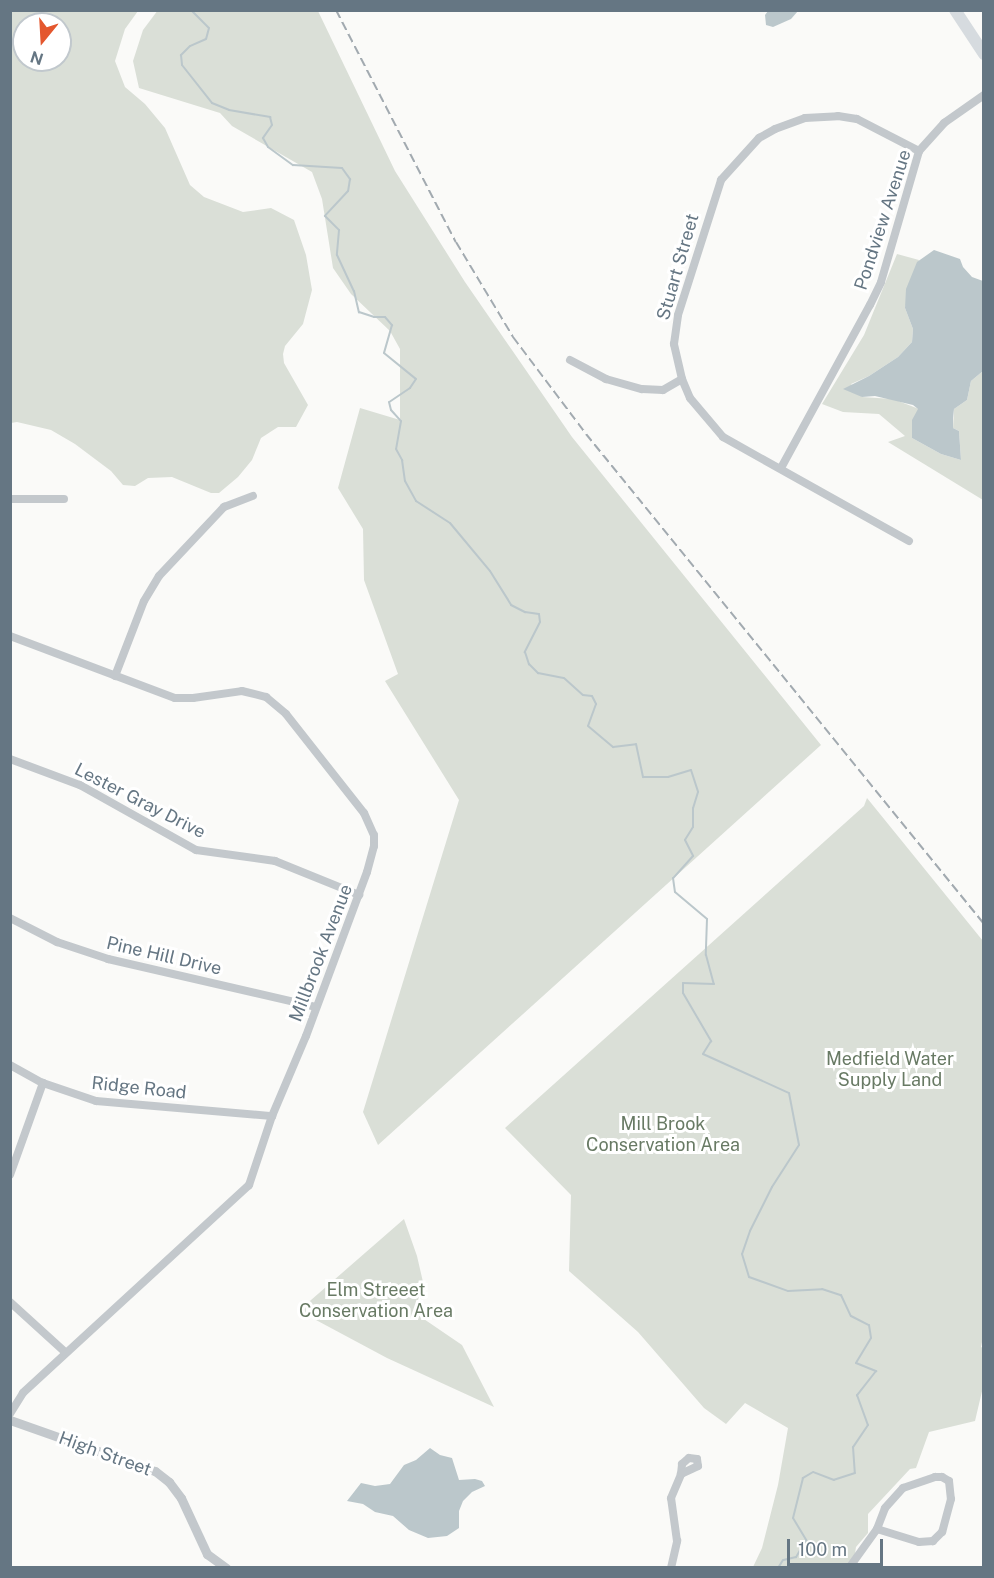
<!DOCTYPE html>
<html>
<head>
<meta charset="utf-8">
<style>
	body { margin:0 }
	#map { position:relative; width:994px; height:1578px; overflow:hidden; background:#fafaf8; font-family:"Public Sans",sans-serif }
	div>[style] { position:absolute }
	.green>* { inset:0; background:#dadfd7 }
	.water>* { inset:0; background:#bbc7cb }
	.stream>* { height:2px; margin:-1px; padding:0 1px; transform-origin:1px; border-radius:1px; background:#bbc7cb }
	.minor>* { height:8px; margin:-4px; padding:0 4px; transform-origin:4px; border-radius:4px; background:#c3c8cc }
	.tertiary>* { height:9px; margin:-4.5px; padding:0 4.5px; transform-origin:4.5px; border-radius:4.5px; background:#c3c8cc }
	.primary>* { height:12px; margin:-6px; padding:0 6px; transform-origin:6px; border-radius:6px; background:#d6dbdf }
	.rail>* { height:2px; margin-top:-1px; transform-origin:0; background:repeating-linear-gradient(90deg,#a2aab0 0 9px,transparent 0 13.5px) }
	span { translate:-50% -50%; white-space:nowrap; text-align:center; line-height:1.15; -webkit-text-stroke:6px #fff; paint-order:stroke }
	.street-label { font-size:18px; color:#657683 }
	.park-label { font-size:18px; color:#687a64 }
	.frame { position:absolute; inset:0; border:12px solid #657683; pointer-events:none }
	.north { position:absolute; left:12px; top:12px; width:60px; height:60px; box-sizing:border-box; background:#fff; border:2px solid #c1c8cd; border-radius:50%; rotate:198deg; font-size:16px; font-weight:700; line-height:24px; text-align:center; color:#657683 }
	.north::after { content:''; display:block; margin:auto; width:21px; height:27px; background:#e4572e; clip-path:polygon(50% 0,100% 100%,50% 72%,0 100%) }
	.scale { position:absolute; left:787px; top:1539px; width:96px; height:27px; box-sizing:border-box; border:3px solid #657683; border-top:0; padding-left:8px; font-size:18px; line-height:21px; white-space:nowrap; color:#657683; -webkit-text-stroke:4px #fff; paint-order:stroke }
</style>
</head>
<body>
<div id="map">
	<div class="green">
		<div style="clip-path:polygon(evenodd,11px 10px,138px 11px,125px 29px,115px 61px,125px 87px,145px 104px,165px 128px,190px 185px,204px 197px,243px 212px,271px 208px,294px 220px,306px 255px,312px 290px,303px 324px,285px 346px,283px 354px,284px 363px,308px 405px,296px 427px,278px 427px,261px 438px,252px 460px,238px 477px,219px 493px,211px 493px,172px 477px,148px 478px,135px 486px,123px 485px,111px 471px,75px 444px,51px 430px,17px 422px,11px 423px,11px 10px,24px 24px,60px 24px,60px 60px,24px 60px,24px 24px)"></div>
		<div style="clip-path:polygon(158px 10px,318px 11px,395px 171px,465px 282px,572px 437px,821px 745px,378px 1145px,363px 1112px,459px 800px,385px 681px,398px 674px,364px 580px,363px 529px,338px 488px,360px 408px,400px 420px,400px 349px,390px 331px,351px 294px,333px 268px,322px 199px,312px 172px,232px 126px,220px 113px,139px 88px,133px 61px,143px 30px)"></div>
		<div style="clip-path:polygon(897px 254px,919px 260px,905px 308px,913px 329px,912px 342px,898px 357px,869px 376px,851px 384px,862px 397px,893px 399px,919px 409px,912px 438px,941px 454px,961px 460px,959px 431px,953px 428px,954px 409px,967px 400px,971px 381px,983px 371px,983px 500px,888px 442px,905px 436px,879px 414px,843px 412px,822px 404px,864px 335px)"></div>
		<div style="clip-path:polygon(867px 798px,983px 941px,984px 1332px,981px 1347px,983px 1348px,983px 1387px,975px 1421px,929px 1432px,916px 1468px,910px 1469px,868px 1514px,868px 1533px,856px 1547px,853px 1567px,753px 1567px,762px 1548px,778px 1485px,788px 1428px,745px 1403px,726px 1424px,704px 1408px,638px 1332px,569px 1271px,571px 1195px,505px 1128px,864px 806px)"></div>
		<div style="clip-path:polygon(404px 1219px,417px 1256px,423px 1282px,418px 1315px,462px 1345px,494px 1407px,387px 1358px,301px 1312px,303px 1307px)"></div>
	</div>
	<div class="water">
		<div style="clip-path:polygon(768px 11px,768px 10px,798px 11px,791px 19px,773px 27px,766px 25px,765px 15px)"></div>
		<div style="clip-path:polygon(934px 250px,960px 259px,963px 267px,972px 277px,983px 281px,983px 371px,971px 381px,967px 400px,954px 409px,953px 418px,953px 428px,959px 431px,961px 460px,941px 454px,912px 438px,912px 420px,918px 409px,913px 405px,875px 396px,862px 397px,843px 389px,869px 376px,898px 357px,912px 342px,913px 329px,905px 308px,906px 289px,917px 262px)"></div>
		<div style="clip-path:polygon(430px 1448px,440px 1455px,452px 1458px,459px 1480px,475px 1479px,482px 1481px,485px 1486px,472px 1492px,463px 1501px,459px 1511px,459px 1528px,447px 1536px,428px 1538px,409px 1530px,393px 1516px,375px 1512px,363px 1504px,347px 1501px,361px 1483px,375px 1486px,390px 1484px,404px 1465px,416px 1460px)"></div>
	</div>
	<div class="stream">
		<div style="left:191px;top:10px;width:25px;rotate:45deg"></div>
		<div style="left:209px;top:28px;width:11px;rotate:105deg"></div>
		<div style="left:206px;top:39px;width:17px;rotate:156deg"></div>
		<div style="left:190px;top:46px;width:13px;rotate:135deg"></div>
		<div style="left:181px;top:55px;width:10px;rotate:84deg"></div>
		<div style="left:182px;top:65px;width:48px;rotate:51.7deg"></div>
		<div style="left:212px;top:103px;width:18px;rotate:22deg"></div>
		<div style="left:229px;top:110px;width:42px;rotate:9.7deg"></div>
		<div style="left:270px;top:117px;width:8px;rotate:76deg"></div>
		<div style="left:272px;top:125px;width:16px;rotate:125deg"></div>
		<div style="left:263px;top:138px;width:10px;rotate:61deg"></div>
		<div style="left:268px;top:147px;width:31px;rotate:36deg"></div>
		<div style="left:293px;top:165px;width:49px;rotate:3.5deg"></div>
		<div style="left:342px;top:168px;width:14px;rotate:54deg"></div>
		<div style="left:350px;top:179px;width:12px;rotate:99deg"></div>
		<div style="left:348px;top:191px;width:34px;rotate:133deg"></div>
		<div style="left:325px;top:216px;width:20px;rotate:45deg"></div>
		<div style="left:339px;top:230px;width:25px;rotate:95deg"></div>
		<div style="left:337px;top:255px;width:40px;rotate:65deg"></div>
		<div style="left:354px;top:291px;width:22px;rotate:77deg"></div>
		<div style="left:359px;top:312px;width:16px;rotate:18deg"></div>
		<div style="left:374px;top:317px;width:11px"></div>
		<div style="left:385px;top:317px;width:11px;rotate:49deg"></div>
		<div style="left:392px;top:325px;width:29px;rotate:106deg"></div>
		<div style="left:384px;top:353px;width:41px;rotate:39.1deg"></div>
		<div style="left:416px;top:379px;width:11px;rotate:124deg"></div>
		<div style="left:410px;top:388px;width:25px;rotate:146deg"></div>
		<div style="left:389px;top:402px;width:8px;rotate:76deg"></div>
		<div style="left:391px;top:410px;width:15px;rotate:48deg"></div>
		<div style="left:401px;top:421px;width:28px;rotate:100deg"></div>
		<div style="left:396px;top:449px;width:13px;rotate:61deg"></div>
		<div style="left:402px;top:460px;width:21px;rotate:82deg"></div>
		<div style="left:405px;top:481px;width:23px;rotate:61deg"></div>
		<div style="left:416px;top:501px;width:40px;rotate:32.9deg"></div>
		<div style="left:450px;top:523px;width:62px;rotate:50.2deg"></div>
		<div style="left:490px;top:571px;width:40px;rotate:58deg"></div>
		<div style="left:511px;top:605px;width:16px;rotate:27deg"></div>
		<div style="left:525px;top:612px;width:14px;rotate:8deg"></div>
		<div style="left:539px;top:614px;width:8px;rotate:83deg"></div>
		<div style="left:540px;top:622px;width:34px;rotate:117deg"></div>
		<div style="left:525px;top:652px;width:13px;rotate:72deg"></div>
		<div style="left:529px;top:664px;width:13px;rotate:45deg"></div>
		<div style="left:538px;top:673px;width:26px;rotate:11deg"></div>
		<div style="left:564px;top:678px;width:25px;rotate:42deg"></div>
		<div style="left:583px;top:695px;width:9px;rotate:6deg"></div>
		<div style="left:592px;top:696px;width:9px;rotate:63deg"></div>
		<div style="left:596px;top:704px;width:23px;rotate:110deg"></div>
		<div style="left:588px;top:726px;width:33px;rotate:40deg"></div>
		<div style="left:613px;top:747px;width:23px;rotate:-7deg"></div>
		<div style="left:636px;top:744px;width:34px;rotate:78deg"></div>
		<div style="left:643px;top:777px;width:25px"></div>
		<div style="left:668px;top:777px;width:24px;rotate:-17deg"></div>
		<div style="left:691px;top:770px;width:23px;rotate:72deg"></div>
		<div style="left:698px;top:792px;width:17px;rotate:107deg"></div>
		<div style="left:693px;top:808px;width:19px;rotate:90deg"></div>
		<div style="left:693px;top:827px;width:15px;rotate:122deg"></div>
		<div style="left:685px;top:840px;width:18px;rotate:63deg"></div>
		<div style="left:693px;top:856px;width:30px;rotate:132deg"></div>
		<div style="left:673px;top:878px;width:14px;rotate:82deg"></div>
		<div style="left:675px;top:892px;width:42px;rotate:40.2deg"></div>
		<div style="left:707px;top:919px;width:36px;rotate:92deg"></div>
		<div style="left:706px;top:955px;width:30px;rotate:75deg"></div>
		<div style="left:714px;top:984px;width:31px;rotate:-178deg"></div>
		<div style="left:683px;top:983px;width:10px;rotate:90deg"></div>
		<div style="left:683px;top:993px;width:56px;rotate:59.7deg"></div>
		<div style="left:711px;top:1041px;width:15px;rotate:122deg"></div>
		<div style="left:703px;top:1054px;width:94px;rotate:24.4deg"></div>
		<div style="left:789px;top:1093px;width:53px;rotate:79.1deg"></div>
		<div style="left:799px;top:1145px;width:50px;rotate:122.7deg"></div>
		<div style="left:772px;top:1187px;width:49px;rotate:116.6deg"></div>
		<div style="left:750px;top:1231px;width:24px;rotate:109deg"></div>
		<div style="left:742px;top:1254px;width:24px;rotate:73deg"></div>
		<div style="left:749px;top:1277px;width:41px;rotate:19.7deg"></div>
		<div style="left:788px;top:1291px;width:34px;rotate:-3deg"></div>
		<div style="left:822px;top:1289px;width:20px;rotate:18deg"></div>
		<div style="left:841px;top:1295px;width:23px;rotate:65deg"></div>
		<div style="left:851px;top:1316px;width:20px;rotate:27deg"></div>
		<div style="left:869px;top:1325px;width:13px;rotate:81deg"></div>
		<div style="left:871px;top:1338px;width:29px;rotate:121deg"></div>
		<div style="left:856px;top:1363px;width:22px;rotate:22deg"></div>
		<div style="left:876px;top:1371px;width:31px;rotate:128deg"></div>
		<div style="left:857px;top:1395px;width:32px;rotate:70deg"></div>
		<div style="left:868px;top:1425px;width:27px;rotate:124deg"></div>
		<div style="left:853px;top:1447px;width:26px;rotate:86deg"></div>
		<div style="left:855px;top:1473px;width:22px;rotate:162deg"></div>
		<div style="left:834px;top:1480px;width:22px;rotate:-159deg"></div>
		<div style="left:813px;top:1472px;width:12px;rotate:149deg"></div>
		<div style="left:803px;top:1478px;width:41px;rotate:104deg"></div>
		<div style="left:793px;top:1518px;width:26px;rotate:59deg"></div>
		<div style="left:806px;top:1540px;width:20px;rotate:120deg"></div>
		<div style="left:796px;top:1557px;width:13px;rotate:167deg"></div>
		<div style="left:783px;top:1560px;width:9px;rotate:122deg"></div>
	</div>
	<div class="minor">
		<div style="left:570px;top:360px;width:41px;rotate:27.8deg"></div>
		<div style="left:606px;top:379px;width:37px;rotate:16deg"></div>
		<div style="left:642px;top:389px;width:21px;rotate:3deg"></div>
		<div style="left:663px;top:390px;width:22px;rotate:-30deg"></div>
		<div style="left:781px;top:468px;width:186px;rotate:-61.4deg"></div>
		<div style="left:870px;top:305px;width:25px;rotate:-64deg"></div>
		<div style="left:881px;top:282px;width:136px;rotate:-73.8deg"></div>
		<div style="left:919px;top:151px;width:38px;rotate:-48deg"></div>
		<div style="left:944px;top:123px;width:49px;rotate:-35deg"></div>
		<div style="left:10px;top:499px;width:54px"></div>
		<div style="left:909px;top:541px;width:213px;rotate:-150.8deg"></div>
		<div style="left:723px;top:437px;width:51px;rotate:-130.2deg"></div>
		<div style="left:690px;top:398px;width:21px;rotate:-113deg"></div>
		<div style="left:682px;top:379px;width:36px;rotate:-103deg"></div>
		<div style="left:674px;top:344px;width:29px;rotate:-82deg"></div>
		<div style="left:678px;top:315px;width:142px;rotate:-72.3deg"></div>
		<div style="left:721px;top:180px;width:57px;rotate:-47.9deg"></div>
		<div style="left:759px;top:138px;width:18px;rotate:-29deg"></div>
		<div style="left:775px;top:129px;width:32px;rotate:-20deg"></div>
		<div style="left:805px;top:118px;width:33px;rotate:-3deg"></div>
		<div style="left:838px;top:116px;width:19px;rotate:9deg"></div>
		<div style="left:857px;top:119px;width:70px;rotate:27.3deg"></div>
		<div style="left:10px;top:636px;width:176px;rotate:20.6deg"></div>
		<div style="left:175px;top:698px;width:18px"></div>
		<div style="left:193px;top:698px;width:49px;rotate:-8.1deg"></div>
		<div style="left:242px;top:691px;width:25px;rotate:14deg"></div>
		<div style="left:266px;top:697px;width:26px;rotate:40deg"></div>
		<div style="left:286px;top:714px;width:126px;rotate:51.8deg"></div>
		<div style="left:364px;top:813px;width:24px;rotate:66deg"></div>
		<div style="left:374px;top:835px;width:11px;rotate:90deg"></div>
		<div style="left:374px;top:846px;width:27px;rotate:105deg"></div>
		<div style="left:367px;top:872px;width:175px;rotate:110.4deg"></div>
		<div style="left:306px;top:1036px;width:87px;rotate:113deg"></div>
		<div style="left:272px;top:1116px;width:73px;rotate:108.4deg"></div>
		<div style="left:249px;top:1185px;width:307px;rotate:137.4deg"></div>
		<div style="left:23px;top:1393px;width:25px;rotate:122deg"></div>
		<div style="left:115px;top:676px;width:80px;rotate:-68.9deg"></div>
		<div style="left:144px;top:601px;width:29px;rotate:-59deg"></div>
		<div style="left:159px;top:576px;width:95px;rotate:-46.7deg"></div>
		<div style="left:224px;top:507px;width:31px;rotate:-21deg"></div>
		<div style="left:10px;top:759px;width:75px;rotate:20.4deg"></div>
		<div style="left:80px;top:785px;width:133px;rotate:29.3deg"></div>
		<div style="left:196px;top:850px;width:80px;rotate:7.9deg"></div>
		<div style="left:275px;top:861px;width:91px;rotate:22deg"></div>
		<div style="left:10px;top:918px;width:53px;rotate:27.1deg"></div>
		<div style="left:57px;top:942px;width:54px;rotate:18.4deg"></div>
		<div style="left:108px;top:959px;width:213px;rotate:13deg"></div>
		<div style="left:10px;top:1065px;width:38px;rotate:29deg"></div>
		<div style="left:43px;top:1083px;width:56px;rotate:18.8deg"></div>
		<div style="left:96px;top:1101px;width:177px;rotate:4.9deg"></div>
		<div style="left:10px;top:1175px;width:98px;rotate:-70.3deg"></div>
		<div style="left:10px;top:1302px;width:74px;rotate:42.3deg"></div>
		<div style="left:671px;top:1568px;width:28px;rotate:-77deg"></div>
		<div style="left:677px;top:1541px;width:43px;rotate:-97.9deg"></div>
		<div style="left:671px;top:1498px;width:26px;rotate:-67deg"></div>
		<div style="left:681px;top:1474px;width:10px;rotate:-84deg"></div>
		<div style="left:682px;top:1464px;width:9px;rotate:-41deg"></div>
		<div style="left:689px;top:1458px;width:8px;rotate:7deg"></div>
		<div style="left:697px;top:1459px;width:7px;rotate:82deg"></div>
		<div style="left:698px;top:1466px;width:19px;rotate:155deg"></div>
		<div style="left:849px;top:1568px;width:48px;rotate:-54.3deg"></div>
		<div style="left:877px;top:1529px;width:22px;rotate:-69deg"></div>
		<div style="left:885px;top:1508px;width:27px;rotate:-48deg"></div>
		<div style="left:903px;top:1488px;width:34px;rotate:-19deg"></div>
		<div style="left:935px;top:1477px;width:7px"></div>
		<div style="left:942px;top:1477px;width:8px;rotate:30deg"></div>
		<div style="left:949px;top:1481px;width:18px;rotate:84deg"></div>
		<div style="left:951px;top:1499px;width:34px;rotate:105deg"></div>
		<div style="left:942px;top:1532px;width:13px;rotate:135deg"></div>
		<div style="left:933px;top:1541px;width:14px;rotate:176deg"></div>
		<div style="left:919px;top:1542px;width:44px;rotate:-162.8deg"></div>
	</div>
	<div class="tertiary">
		<div style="left:10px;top:1420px;width:154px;rotate:19.4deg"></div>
		<div style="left:155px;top:1471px;width:18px;rotate:38deg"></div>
		<div style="left:169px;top:1482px;width:20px;rotate:53deg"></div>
		<div style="left:181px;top:1498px;width:62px;rotate:65.1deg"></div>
		<div style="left:207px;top:1554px;width:24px;rotate:36deg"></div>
	</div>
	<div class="primary">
		<div style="left:955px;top:10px;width:53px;rotate:56.6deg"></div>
	</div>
	<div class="rail">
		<div style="left:336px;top:10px;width:261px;rotate:62.7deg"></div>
		<div style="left:456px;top:242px;width:111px;rotate:59deg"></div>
		<div style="left:513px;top:337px;width:121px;rotate:53deg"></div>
		<div style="left:586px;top:434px;width:631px;rotate:50.91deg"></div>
	</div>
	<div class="street-label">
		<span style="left:883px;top:220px;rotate:-72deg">Pondview Avenue</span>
		<span style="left:678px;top:267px;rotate:-74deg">Stuart Street</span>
		<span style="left:140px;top:801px;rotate:27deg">Lester Gray Drive</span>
		<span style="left:321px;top:953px;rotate:-69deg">Millbrook Avenue</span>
		<span style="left:164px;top:956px;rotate:13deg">Pine Hill Drive</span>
		<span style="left:139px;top:1088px;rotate:6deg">Ridge Road</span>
		<span style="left:105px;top:1454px;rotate:20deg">High Street</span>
	</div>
	<div class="park-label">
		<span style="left:890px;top:1070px">Medfield Water<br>Supply Land</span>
		<span style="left:663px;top:1135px">Mill Brook<br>Conservation Area</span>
		<span style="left:376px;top:1301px">Elm Streeet<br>Conservation Area</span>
	</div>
	<div class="frame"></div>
	<div class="north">N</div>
	<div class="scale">100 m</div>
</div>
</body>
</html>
